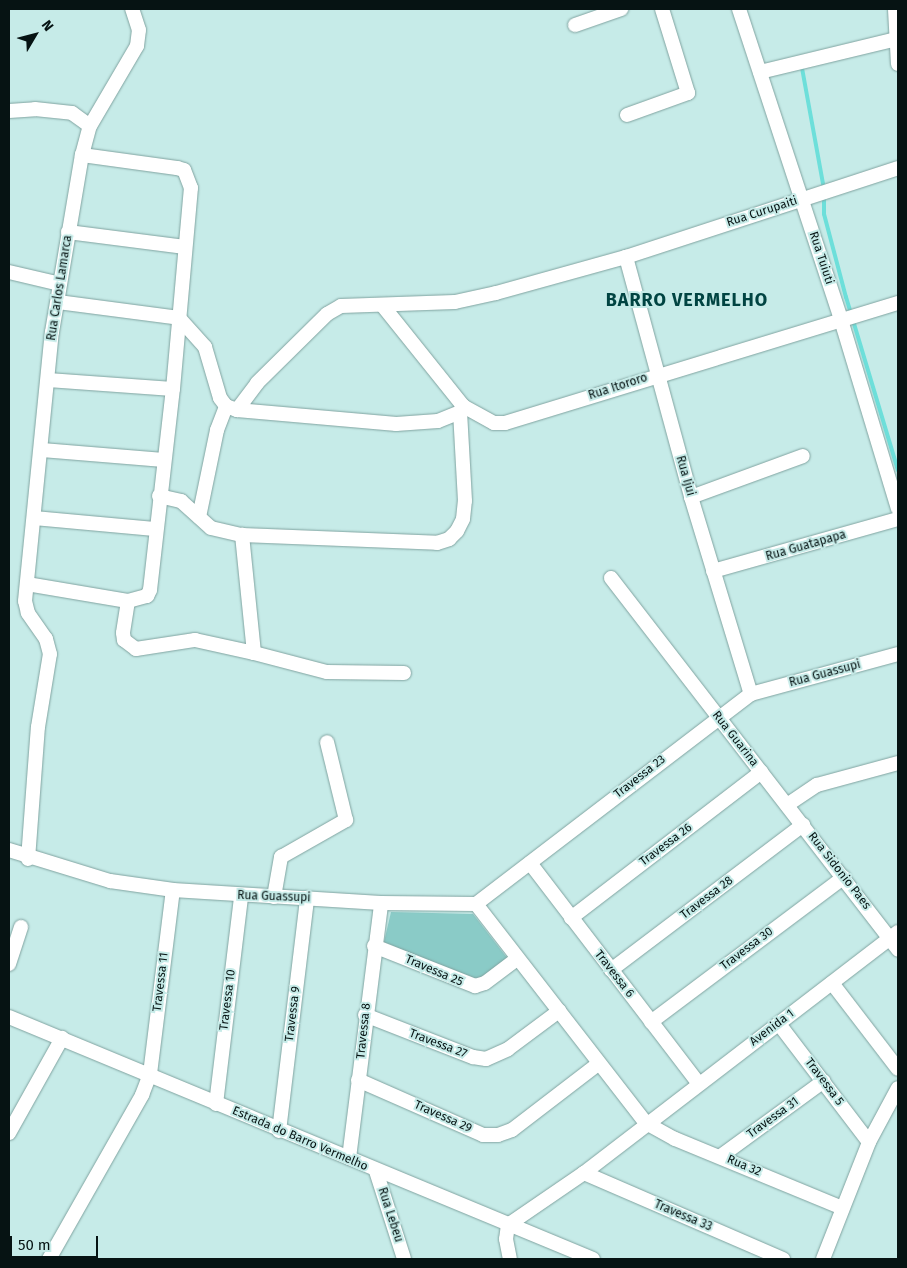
<!DOCTYPE html>
<html>
<head>
<meta charset="utf-8">
<style>
	body { margin:0 }
	#map { position:relative; width:907px; height:1268px; overflow:hidden; background:#c6ebe8; font-family:"Fira Sans",sans-serif }
	div>[style] { position:absolute }
	.green>* { inset:0; background:#8acbc7 }
	.stream>* { height:4px; margin:-2px; padding:0 2px; transform-origin:2px; border-radius:2px; background:#6ddfda }
	.roads { filter:drop-shadow(0 0 1px #80a3a0) drop-shadow(0 0 1px #80a3a0) }
	.minor>* { height:14px; margin:-7px; padding:0 7px; transform-origin:7px; border-radius:7px; background:#fff }
	span { translate:-50% -50%; white-space:nowrap; text-align:center; line-height:1.15; -webkit-text-stroke:4px #c6ebe8; paint-order:stroke }
	.street-label { font-size:12px; color:#061313 }
	.district-label { font-size:18px; color:#014442; font-weight:700; letter-spacing:1px }
	.frame { position:absolute; inset:0; border:10px solid #061313; pointer-events:none }
	.north { position:absolute; left:10px; top:10px; width:50px; height:50px; -webkit-text-stroke:4px #c6ebe8; paint-order:stroke; rotate:53deg; font-size:14px; font-weight:700; line-height:20px; text-align:center; color:#061313 }
	.north::after { content:''; display:block; margin:auto; width:18px; height:22px; background:#061313; clip-path:polygon(50% 0,100% 100%,50% 72%,0 100%) }
	.scale { position:absolute; left:10px; top:1236px; width:88px; height:22px; box-sizing:border-box; border:2px solid #061313; border-top:0; padding-left:6px; font-size:15px; line-height:18px; white-space:nowrap; color:#061313; -webkit-text-stroke:4px #c6ebe8; paint-order:stroke }
</style>
</head>
<body>
<div id="map">
	<div class="green">
		<div style="clip-path:polygon(391px 912px,473px 914px,508px 959px,475px 981px,384px 942px)"></div>
	</div>
	<div class="stream">
		<div style="left:802px;top:68px;width:123px;rotate:79.7deg"></div>
		<div style="left:824px;top:196px;width:18px;rotate:90deg"></div>
		<div style="left:824px;top:214px;width:86px;rotate:75.2deg"></div>
		<div style="left:846px;top:297px;width:181px;rotate:73.3deg"></div>
	</div>
	<div class="roads">
		<div class="minor">
			<div style="left:739px;top:9px;width:327px;rotate:71.8deg"></div>
			<div style="left:841px;top:320px;width:197px;rotate:73.2deg"></div>
			<div style="left:895px;top:9px;width:55px;rotate:86.9deg"></div>
			<div style="left:575px;top:25px;width:49px;rotate:-19.2deg"></div>
			<div style="left:760px;top:72px;width:140px;rotate:-13.6deg"></div>
			<div style="left:9px;top:111px;width:26px;rotate:-4deg"></div>
			<div style="left:35px;top:109px;width:37px;rotate:6deg"></div>
			<div style="left:72px;top:113px;width:22px;rotate:36deg"></div>
			<div style="left:627px;top:115px;width:65px;rotate:-19.8deg"></div>
			<div style="left:688px;top:93px;width:88px;rotate:-107.2deg"></div>
			<div style="left:68px;top:232px;width:118px;rotate:7.3deg"></div>
			<div style="left:626px;top:257px;width:249px;rotate:74.8deg"></div>
			<div style="left:691px;top:497px;width:206px;rotate:73.1deg"></div>
			<div style="left:9px;top:272px;width:52px;rotate:13.2deg"></div>
			<div style="left:58px;top:302px;width:122px;rotate:7.5deg"></div>
			<div style="left:179px;top:318px;width:39px;rotate:48deg"></div>
			<div style="left:205px;top:347px;width:53px;rotate:73.6deg"></div>
			<div style="left:220px;top:398px;width:10px;rotate:53deg"></div>
			<div style="left:226px;top:406px;width:12px;rotate:20deg"></div>
			<div style="left:237px;top:410px;width:160px;rotate:5deg"></div>
			<div style="left:396px;top:424px;width:42px;rotate:-4.1deg"></div>
			<div style="left:438px;top:421px;width:24px;rotate:-22deg"></div>
			<div style="left:383px;top:306px;width:128px;rotate:51.3deg"></div>
			<div style="left:463px;top:406px;width:35px;rotate:29deg"></div>
			<div style="left:494px;top:423px;width:11px"></div>
			<div style="left:505px;top:423px;width:411px;rotate:-17deg"></div>
			<div style="left:48px;top:380px;width:125px;rotate:4.1deg"></div>
			<div style="left:237px;top:410px;width:34px;rotate:-53deg"></div>
			<div style="left:257px;top:383px;width:98px;rotate:-44.6deg"></div>
			<div style="left:327px;top:314px;width:16px;rotate:-30deg"></div>
			<div style="left:341px;top:306px;width:114px;rotate:-2deg"></div>
			<div style="left:455px;top:302px;width:42px;rotate:-12.4deg"></div>
			<div style="left:496px;top:293px;width:135px;rotate:-15.5deg"></div>
			<div style="left:626px;top:257px;width:286px;rotate:-18.1deg"></div>
			<div style="left:42px;top:450px;width:122px;rotate:4.7deg"></div>
			<div style="left:159px;top:496px;width:23px;rotate:13deg"></div>
			<div style="left:181px;top:501px;width:40px;rotate:42deg"></div>
			<div style="left:211px;top:528px;width:32px;rotate:13deg"></div>
			<div style="left:691px;top:497px;width:119px;rotate:-20.1deg"></div>
			<div style="left:199px;top:517px;width:89px;rotate:-78.3deg"></div>
			<div style="left:217px;top:430px;width:26px;rotate:-69deg"></div>
			<div style="left:34px;top:518px;width:121px;rotate:5.2deg"></div>
			<div style="left:713px;top:571px;width:192px;rotate:-15.7deg"></div>
			<div style="left:611px;top:578px;width:470px;rotate:52.3deg"></div>
			<div style="left:27px;top:584px;width:102px;rotate:9.6deg"></div>
			<div style="left:128px;top:601px;width:20px;rotate:-15deg"></div>
			<div style="left:147px;top:596px;width:7px;rotate:-63deg"></div>
			<div style="left:150px;top:590px;width:202px;rotate:-83.5deg"></div>
			<div style="left:173px;top:389px;width:202px;rotate:-84.9deg"></div>
			<div style="left:191px;top:188px;width:19px;rotate:-111deg"></div>
			<div style="left:184px;top:170px;width:7px;rotate:-164deg"></div>
			<div style="left:177px;top:168px;width:96px;rotate:-172.2deg"></div>
			<div style="left:128px;top:601px;width:32px;rotate:99deg"></div>
			<div style="left:123px;top:633px;width:7px;rotate:82deg"></div>
			<div style="left:124px;top:640px;width:15px;rotate:37deg"></div>
			<div style="left:136px;top:649px;width:60px;rotate:-8.7deg"></div>
			<div style="left:195px;top:640px;width:60px;rotate:12.4deg"></div>
			<div style="left:254px;top:653px;width:119px;rotate:-95.8deg"></div>
			<div style="left:242px;top:535px;width:195px;rotate:2.3deg"></div>
			<div style="left:437px;top:543px;width:13px;rotate:-18deg"></div>
			<div style="left:449px;top:539px;width:11px;rotate:-45deg"></div>
			<div style="left:457px;top:531px;width:13px;rotate:-63deg"></div>
			<div style="left:463px;top:519px;width:18px;rotate:-84deg"></div>
			<div style="left:465px;top:501px;width:89px;rotate:-93.2deg"></div>
			<div style="left:460px;top:412px;width:7px;rotate:-63deg"></div>
			<div style="left:254px;top:653px;width:75px;rotate:14.6deg"></div>
			<div style="left:327px;top:672px;width:77px;rotate:0.7deg"></div>
			<div style="left:787px;top:805px;width:36px;rotate:-34deg"></div>
			<div style="left:817px;top:785px;width:84px;rotate:-15.2deg"></div>
			<div style="left:9px;top:850px;width:106px;rotate:17.1deg"></div>
			<div style="left:110px;top:881px;width:64px;rotate:8.1deg"></div>
			<div style="left:173px;top:890px;width:208px;rotate:3.6deg"></div>
			<div style="left:381px;top:903px;width:95px;rotate:0.6deg"></div>
			<div style="left:476px;top:904px;width:346px;rotate:-37.4deg"></div>
			<div style="left:751px;top:694px;width:152px;rotate:-15.2deg"></div>
			<div style="left:28px;top:859px;width:132px;rotate:-85.7deg"></div>
			<div style="left:38px;top:727px;width:74px;rotate:-80.7deg"></div>
			<div style="left:50px;top:654px;width:16px;rotate:-105deg"></div>
			<div style="left:46px;top:639px;width:32px;rotate:-125deg"></div>
			<div style="left:28px;top:613px;width:12px;rotate:-104deg"></div>
			<div style="left:25px;top:601px;width:270px;rotate:-84.3deg"></div>
			<div style="left:52px;top:332px;width:180px;rotate:-80.4deg"></div>
			<div style="left:82px;top:155px;width:30px;rotate:-75deg"></div>
			<div style="left:90px;top:126px;width:93px;rotate:-59.6deg"></div>
			<div style="left:137px;top:46px;width:16px;rotate:-83deg"></div>
			<div style="left:139px;top:30px;width:22px;rotate:-108deg"></div>
			<div style="left:530px;top:863px;width:278px;rotate:52.6deg"></div>
			<div style="left:274px;top:897px;width:41px;rotate:-80.1deg"></div>
			<div style="left:281px;top:857px;width:75px;rotate:-29.6deg"></div>
			<div style="left:346px;top:820px;width:80px;rotate:-103.7deg"></div>
			<div style="left:476px;top:904px;width:277px;rotate:52.2deg"></div>
			<div style="left:646px;top:1123px;width:33px;rotate:29deg"></div>
			<div style="left:675px;top:1139px;width:181px;rotate:22.4deg"></div>
			<div style="left:571px;top:918px;width:240px;rotate:-37.5deg"></div>
			<div style="left:374px;top:946px;width:109px;rotate:21.6deg"></div>
			<div style="left:475px;top:986px;width:10px;rotate:-17deg"></div>
			<div style="left:485px;top:983px;width:40px;rotate:-37deg"></div>
			<div style="left:9px;top:964px;width:39px;rotate:-72deg"></div>
			<div style="left:611px;top:970px;width:241px;rotate:-37.1deg"></div>
			<div style="left:832px;top:983px;width:108px;rotate:52.5deg"></div>
			<div style="left:365px;top:1015px;width:116px;rotate:21.3deg"></div>
			<div style="left:473px;top:1057px;width:13px;rotate:9deg"></div>
			<div style="left:486px;top:1059px;width:24px;rotate:-24deg"></div>
			<div style="left:508px;top:1049px;width:64px;rotate:-36.7deg"></div>
			<div style="left:9px;top:1017px;width:632px;rotate:22.51deg"></div>
			<div style="left:651px;top:1022px;width:241px;rotate:-36.9deg"></div>
			<div style="left:779px;top:1024px;width:148px;rotate:52.7deg"></div>
			<div style="left:358px;top:1080px;width:137px;rotate:23.7deg"></div>
			<div style="left:483px;top:1135px;width:15px"></div>
			<div style="left:498px;top:1135px;width:15px;rotate:-20deg"></div>
			<div style="left:512px;top:1130px;width:108px;rotate:-37.5deg"></div>
			<div style="left:216px;top:1104px;width:209px;rotate:-83.1deg"></div>
			<div style="left:279px;top:1131px;width:235px;rotate:-83.1deg"></div>
			<div style="left:9px;top:1133px;width:109px;rotate:-60.8deg"></div>
			<div style="left:721px;top:1156px;width:127px;rotate:-36.1deg"></div>
			<div style="left:349px;top:1158px;width:257px;rotate:-82.8deg"></div>
			<div style="left:376px;top:1171px;width:92px;rotate:72.3deg"></div>
			<div style="left:584px;top:1173px;width:217px;rotate:23.4deg"></div>
			<div style="left:508px;top:1225px;width:92px;rotate:-34.4deg"></div>
			<div style="left:584px;top:1173px;width:396px;rotate:-37.5deg"></div>
			<div style="left:508px;top:1225px;width:14px;rotate:98deg"></div>
			<div style="left:506px;top:1239px;width:20px;rotate:79deg"></div>
			<div style="left:49px;top:1259px;width:189px;rotate:-60.4deg"></div>
			<div style="left:142px;top:1095px;width:22px;rotate:-69deg"></div>
			<div style="left:150px;top:1074px;width:185px;rotate:-82.9deg"></div>
			<div style="left:823px;top:1259px;width:126px;rotate:-68.5deg"></div>
			<div style="left:869px;top:1142px;width:61px;rotate:-61.8deg"></div>
		</div>
	</div>
	<div class="street-label">
		<span style="left:762px;top:212px;rotate:-18deg">Rua Curupaiti</span>
		<span style="left:821px;top:258px;rotate:72deg">Rua Tuiuti</span>
		<span style="left:60px;top:288px;rotate:-81deg">Rua Carlos Lamarca</span>
		<span style="left:618px;top:387px;rotate:-18deg">Rua Itororo</span>
		<span style="left:685px;top:476px;rotate:74deg">Rua Ijui</span>
		<span style="left:806px;top:546px;rotate:-16deg">Rua Guatapapa</span>
		<span style="left:825px;top:674px;rotate:-15deg">Rua Guassupi</span>
		<span style="left:735px;top:739px;rotate:52deg">Rua Guarina</span>
		<span style="left:640px;top:777px;rotate:-38deg">Travessa 23</span>
		<span style="left:666px;top:845px;rotate:-37deg">Travessa 26</span>
		<span style="left:839px;top:871px;rotate:52deg">Rua Sidonio Paes</span>
		<span style="left:274px;top:897px;rotate:2deg">Rua Guassupi</span>
		<span style="left:707px;top:898px;rotate:-37deg">Travessa 28</span>
		<span style="left:747px;top:949px;rotate:-37deg">Travessa 30</span>
		<span style="left:434px;top:971px;rotate:23deg">Travessa 25</span>
		<span style="left:614px;top:974px;rotate:52deg">Travessa 6</span>
		<span style="left:161px;top:982px;rotate:-83deg">Travessa 11</span>
		<span style="left:228px;top:1000px;rotate:-83deg">Travessa 10</span>
		<span style="left:293px;top:1014px;rotate:-83deg">Travessa 9</span>
		<span style="left:772px;top:1028px;rotate:-37deg">Avenida 1</span>
		<span style="left:364px;top:1031px;rotate:-84deg">Travessa 8</span>
		<span style="left:438px;top:1044px;rotate:21deg">Travessa 27</span>
		<span style="left:824px;top:1082px;rotate:53deg">Travessa 5</span>
		<span style="left:443px;top:1117px;rotate:24deg">Travessa 29</span>
		<span style="left:773px;top:1118px;rotate:-36deg">Travessa 31</span>
		<span style="left:300px;top:1139px;rotate:23deg">Estrada do Barro Vermelho</span>
		<span style="left:744px;top:1166px;rotate:23deg">Rua 32</span>
		<span style="left:390px;top:1215px;rotate:72deg">Rua Lebeu</span>
		<span style="left:683px;top:1216px;rotate:23deg">Travessa 33</span>
	</div>
	<div class="district-label">
		<span style="left:687px;top:300px">BARRO VERMELHO</span>
	</div>
	<div class="frame"></div>
	<div class="north">N</div>
	<div class="scale">50 m</div>
</div>
</body>
</html>
